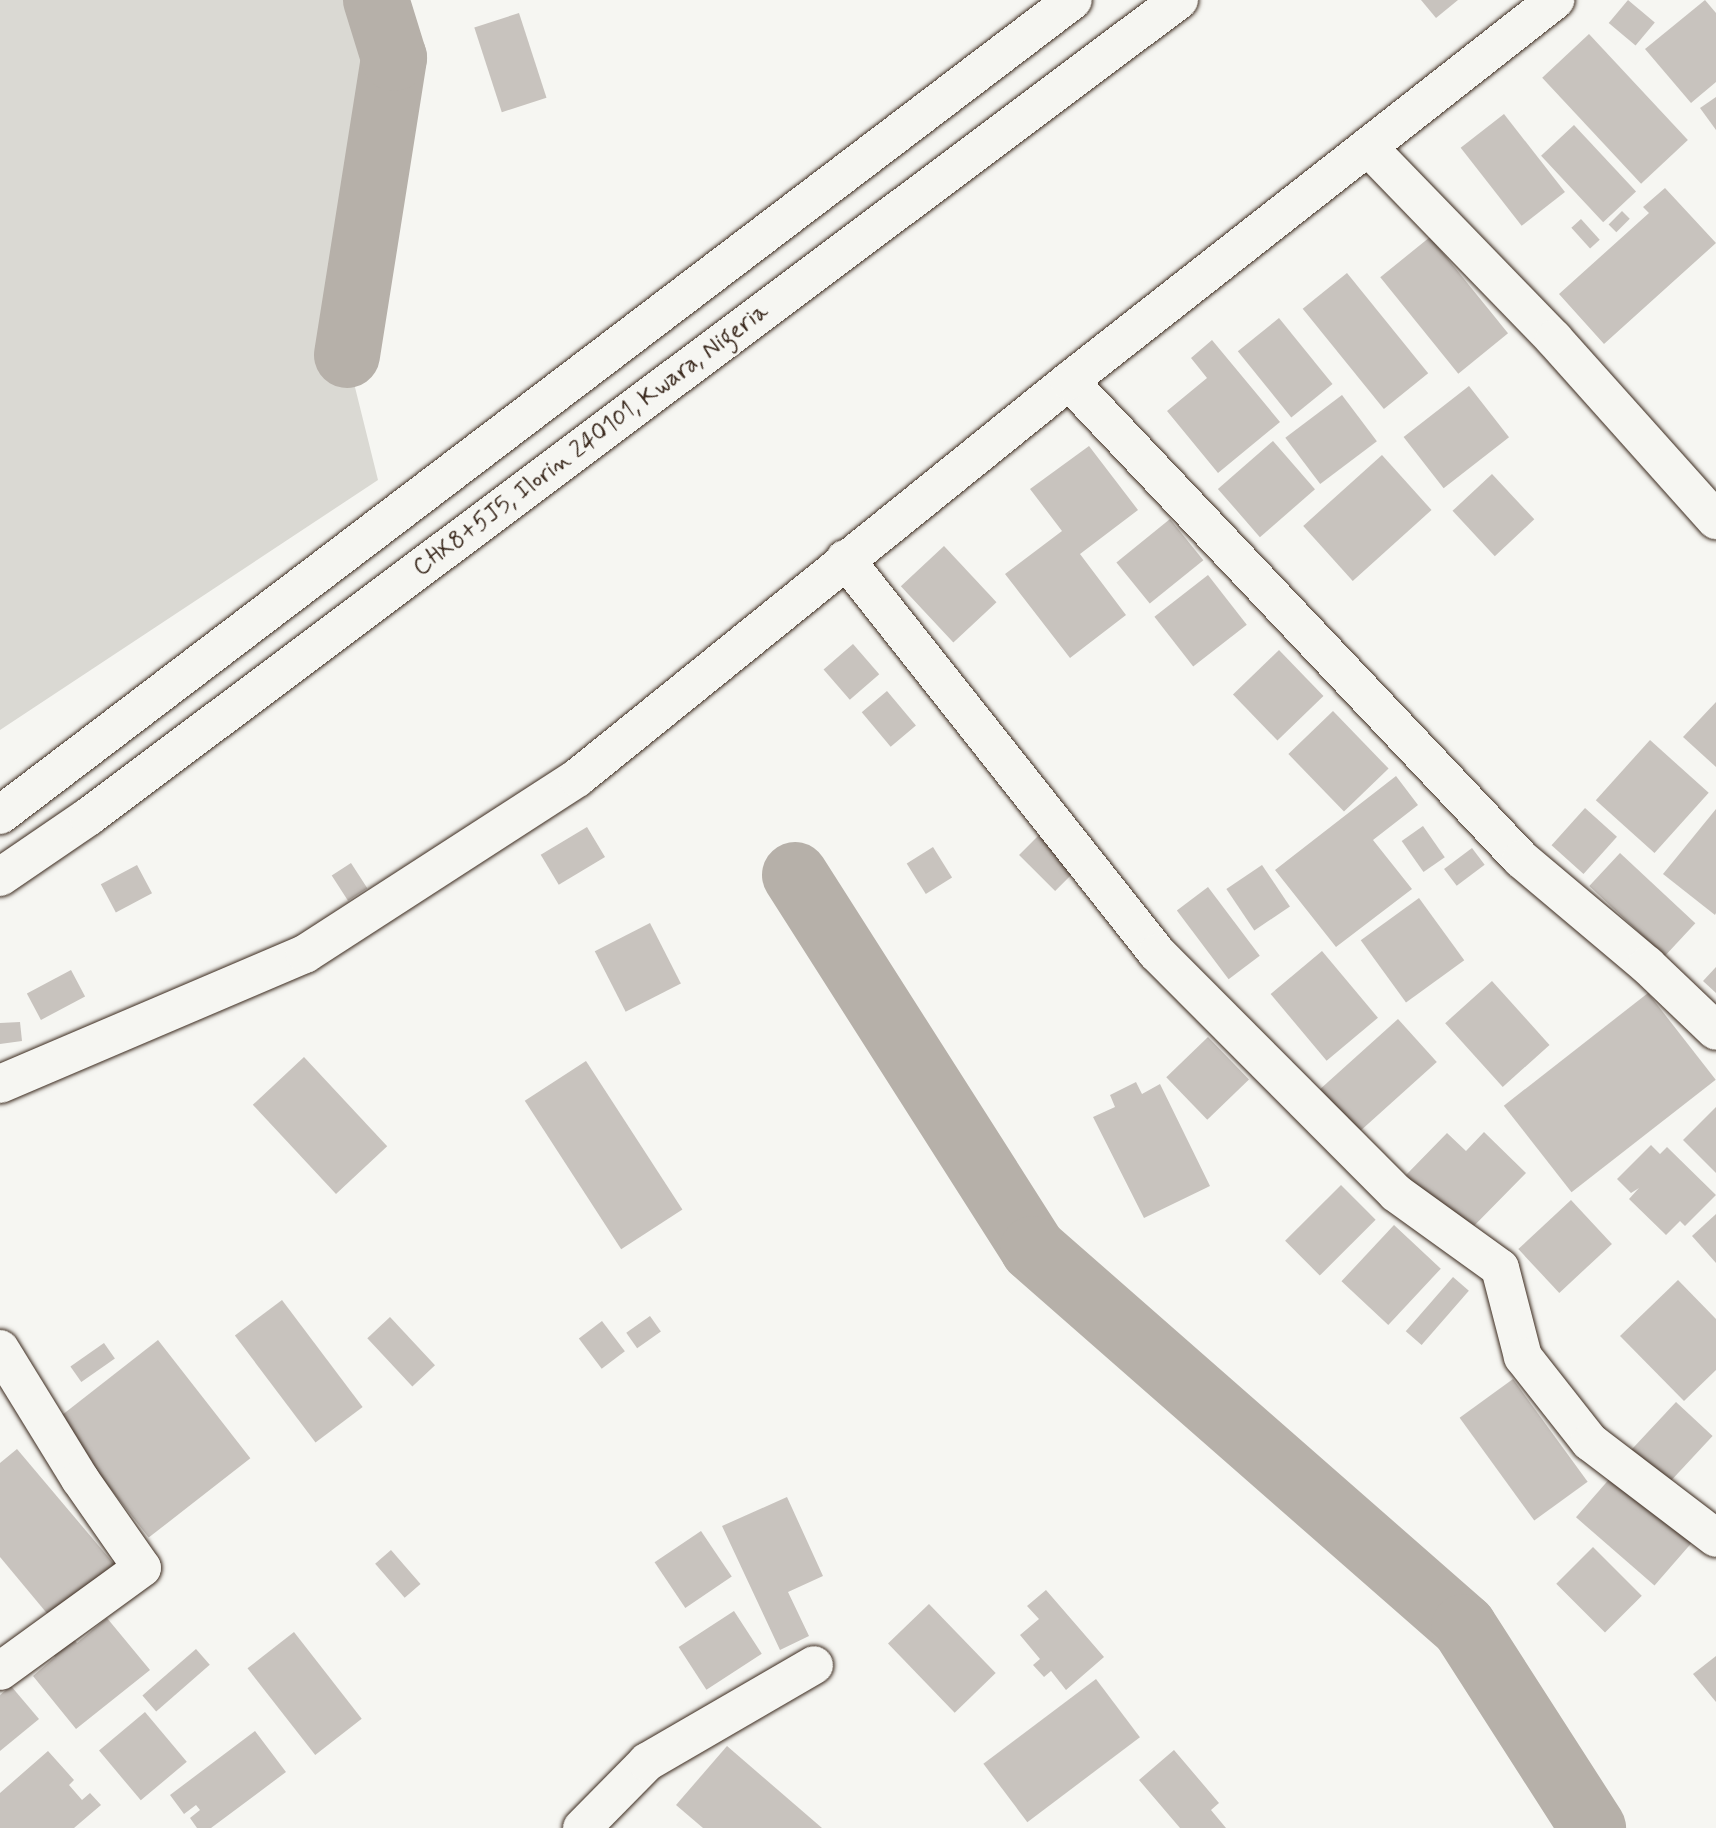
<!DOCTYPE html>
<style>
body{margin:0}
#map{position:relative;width:1716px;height:1828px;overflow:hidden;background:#f6f6f2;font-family:Mynerve,sans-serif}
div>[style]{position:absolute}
.green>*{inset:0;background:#dad9d3}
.river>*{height:66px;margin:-33px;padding:0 33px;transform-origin:33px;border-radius:33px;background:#b6b0a9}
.building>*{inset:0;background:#c8c3be;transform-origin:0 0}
.roads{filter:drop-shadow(0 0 2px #3b2a1e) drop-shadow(0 0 2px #3b2a1e)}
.minor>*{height:38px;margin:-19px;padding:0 19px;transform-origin:19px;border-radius:19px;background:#f6f6f2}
.major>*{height:38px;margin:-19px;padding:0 19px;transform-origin:19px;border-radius:19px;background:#f6f6f2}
span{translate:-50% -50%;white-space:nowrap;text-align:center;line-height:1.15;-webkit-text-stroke:5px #f6f6f2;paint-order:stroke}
.street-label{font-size:24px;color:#3b2a1e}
</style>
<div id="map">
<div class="green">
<i style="clip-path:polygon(0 0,374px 0,347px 355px,378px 480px,0 730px)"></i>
</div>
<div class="river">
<i style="left:347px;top:355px;width:301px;rotate:-81deg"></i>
<i style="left:394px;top:58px;width:61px;rotate:-107.2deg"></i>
<i style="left:795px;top:875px;width:443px;rotate:57.5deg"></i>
<i style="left:1033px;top:1249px;width:573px;rotate:41.25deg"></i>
<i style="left:1464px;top:1627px;width:239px;rotate:57.3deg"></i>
</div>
<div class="building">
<i style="clip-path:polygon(1421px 0,1458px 0,1436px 18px)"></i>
<i style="left:1628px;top:0;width:35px;height:30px;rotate:40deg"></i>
<i style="clip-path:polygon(1705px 0,1716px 13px,1716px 82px,1691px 103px,1645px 49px)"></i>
<i style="left:519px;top:13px;width:89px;height:47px;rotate:72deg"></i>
<i style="left:1589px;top:34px;width:145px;height:64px;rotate:47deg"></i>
<i style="clip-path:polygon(1716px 97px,1716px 130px,1700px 108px)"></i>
<i style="left:1504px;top:114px;width:99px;height:55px;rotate:52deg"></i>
<i style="left:1574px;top:125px;width:91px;height:45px;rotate:47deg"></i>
<i style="clip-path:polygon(1665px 188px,1716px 243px,1604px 344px,1559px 294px,1649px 213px,1643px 207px)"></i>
<i style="left:1622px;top:211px;width:11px;height:19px;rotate:45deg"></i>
<i style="left:1581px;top:219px;width:28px;height:13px;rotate:48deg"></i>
<i style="left:1430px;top:237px;width:124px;height:64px;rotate:51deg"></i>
<i style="left:1347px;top:273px;width:129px;height:57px;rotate:51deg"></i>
<i style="left:1279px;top:318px;width:85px;height:53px;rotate:51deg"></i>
<i style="clip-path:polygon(1212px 340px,1280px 422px,1218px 473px,1167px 411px,1207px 378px,1191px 358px)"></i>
<i style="left:1469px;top:386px;width:65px;height:83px;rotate:52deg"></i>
<i style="left:1342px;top:395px;width:58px;height:71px;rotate:53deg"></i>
<i style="left:1273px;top:441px;width:64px;height:73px;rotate:49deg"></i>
<i style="clip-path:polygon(1089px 446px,1138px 510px,1080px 554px,1126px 615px,1070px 658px,1005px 574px,1062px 531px,1030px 489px)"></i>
<i style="left:1382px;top:455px;width:74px;height:106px;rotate:48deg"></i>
<i style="left:1492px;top:474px;width:62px;height:54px;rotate:47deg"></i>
<i style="left:1170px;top:519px;width:53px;height:69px;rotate:51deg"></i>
<i style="left:944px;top:546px;width:77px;height:59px;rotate:47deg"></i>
<i style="left:1208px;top:575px;width:63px;height:68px;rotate:52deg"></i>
<i style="left:853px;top:644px;width:40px;height:39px;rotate:49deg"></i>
<i style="left:1279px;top:650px;width:64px;height:64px;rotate:46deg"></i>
<i style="left:887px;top:691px;width:45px;height:33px;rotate:50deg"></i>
<i style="clip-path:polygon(1716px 702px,1716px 767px,1683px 737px)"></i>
<i style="left:1333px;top:711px;width:80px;height:62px;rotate:46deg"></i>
<i style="left:1650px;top:740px;width:79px;height:81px;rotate:42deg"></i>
<i style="clip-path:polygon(1396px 776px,1418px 805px,1373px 840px,1412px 889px,1336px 947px,1275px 870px)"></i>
<i style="left:1585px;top:808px;width:43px;height:50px;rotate:42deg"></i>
<i style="clip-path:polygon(1716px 809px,1716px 913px,1715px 915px,1663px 874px)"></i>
<i style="left:1423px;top:826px;width:38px;height:26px;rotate:55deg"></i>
<i style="left:587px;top:827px;width:35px;height:54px;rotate:59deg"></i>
<i style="left:1041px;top:833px;width:51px;height:31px;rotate:45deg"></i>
<i style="left:933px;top:847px;width:36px;height:31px;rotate:58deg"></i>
<i style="left:1472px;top:848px;width:21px;height:35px;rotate:53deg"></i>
<i style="left:1620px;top:853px;width:103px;height:45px;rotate:43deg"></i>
<i style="left:351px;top:863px;width:30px;height:23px;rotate:57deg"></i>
<i style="left:137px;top:865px;width:32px;height:41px;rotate:62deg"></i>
<i style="left:1262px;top:865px;width:50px;height:43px;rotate:56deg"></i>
<i style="left:1208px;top:887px;width:86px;height:39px;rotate:53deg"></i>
<i style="left:1419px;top:898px;width:77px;height:72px;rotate:54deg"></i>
<i style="left:650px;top:923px;width:68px;height:62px;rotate:63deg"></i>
<i style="left:1322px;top:951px;width:87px;height:67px;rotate:50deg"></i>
<i style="clip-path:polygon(1716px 967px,1716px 993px,1703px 981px)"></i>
<i style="left:71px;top:970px;width:30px;height:50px;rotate:62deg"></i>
<i style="left:1492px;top:981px;width:86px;height:63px;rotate:48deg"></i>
<i style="left:1648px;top:993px;width:110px;height:183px;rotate:52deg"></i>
<i style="left:1398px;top:1019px;width:58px;height:105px;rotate:48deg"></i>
<i style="clip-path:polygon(20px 1022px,22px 1041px,0 1044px,0 1023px)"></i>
<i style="left:1208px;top:1037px;width:59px;height:58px;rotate:46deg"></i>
<i style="left:304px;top:1057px;width:122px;height:70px;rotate:47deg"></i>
<i style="left:586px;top:1061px;width:177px;height:73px;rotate:57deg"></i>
<i style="clip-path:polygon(1136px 1082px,1142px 1094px,1160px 1084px,1210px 1186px,1144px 1218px,1093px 1117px,1115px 1107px,1110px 1095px)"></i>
<i style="clip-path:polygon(1716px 1107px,1716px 1173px,1683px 1140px)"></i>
<i style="clip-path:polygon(1484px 1132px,1526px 1173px,1466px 1234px,1406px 1175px,1447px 1133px,1466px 1151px)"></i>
<i style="clip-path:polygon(1651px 1145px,1660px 1154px,1667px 1147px,1716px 1195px,1685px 1226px,1680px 1221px,1666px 1235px,1629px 1199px,1639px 1188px,1631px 1193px,1617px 1179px)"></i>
<i style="left:1341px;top:1185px;width:49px;height:79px;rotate:45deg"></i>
<i style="left:1571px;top:1200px;width:60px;height:72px;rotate:47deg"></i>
<i style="clip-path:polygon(1716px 1214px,1716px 1263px,1692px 1236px)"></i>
<i style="left:1394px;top:1225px;width:64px;height:77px;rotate:43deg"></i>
<i style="left:1453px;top:1277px;width:21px;height:72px;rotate:41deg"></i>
<i style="clip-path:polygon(1678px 1280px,1716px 1319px,1716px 1370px,1684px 1401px,1620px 1336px)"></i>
<i style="left:282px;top:1300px;width:134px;height:59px;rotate:53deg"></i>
<i style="left:650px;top:1316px;width:19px;height:29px;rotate:55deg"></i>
<i style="left:390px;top:1317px;width:66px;height:31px;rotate:47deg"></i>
<i style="left:602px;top:1321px;width:38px;height:29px;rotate:53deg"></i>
<i style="left:158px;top:1340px;width:150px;height:129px;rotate:52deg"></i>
<i style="left:104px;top:1343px;width:19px;height:41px;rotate:55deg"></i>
<i style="left:1513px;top:1379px;width:127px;height:66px;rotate:54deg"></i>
<i style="left:1676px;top:1402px;width:50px;height:74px;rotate:43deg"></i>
<i style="clip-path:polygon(17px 1449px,114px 1564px,50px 1617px,0 1557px,0 1463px)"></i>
<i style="left:1618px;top:1469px;width:104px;height:64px;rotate:41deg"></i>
<i style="clip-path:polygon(787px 1497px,823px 1576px,788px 1592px,809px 1636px,780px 1650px,722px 1526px)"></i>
<i style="left:701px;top:1531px;width:55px;height:56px;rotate:56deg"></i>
<i style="left:1593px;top:1547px;width:69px;height:52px;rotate:45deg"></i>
<i style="left:391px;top:1550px;width:45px;height:21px;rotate:49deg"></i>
<i style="clip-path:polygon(1046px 1590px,1104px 1657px,1066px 1690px,1051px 1671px,1044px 1677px,1033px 1665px,1040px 1659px,1020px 1635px,1039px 1619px,1027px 1606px)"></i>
<i style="left:929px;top:1604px;width:96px;height:57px;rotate:46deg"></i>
<i style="left:734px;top:1611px;width:51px;height:66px;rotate:57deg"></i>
<i style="clip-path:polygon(107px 1618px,150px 1670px,76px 1729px,33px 1676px,55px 1657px,49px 1650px,69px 1634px,77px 1643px)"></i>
<i style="left:294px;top:1632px;width:110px;height:59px;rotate:52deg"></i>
<i style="left:196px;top:1649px;width:21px;height:71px;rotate:49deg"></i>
<i style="clip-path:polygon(1716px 1656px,1716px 1702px,1693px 1674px)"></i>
<i style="left:1096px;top:1679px;width:73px;height:141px;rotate:53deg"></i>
<i style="clip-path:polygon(11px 1686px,39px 1719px,0 1751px,0 1695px)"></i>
<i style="left:145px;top:1712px;width:65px;height:60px;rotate:50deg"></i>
<i style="clip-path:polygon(255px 1731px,286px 1772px,211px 1828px,197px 1828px,190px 1818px,200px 1810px,196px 1805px,184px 1814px,170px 1795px)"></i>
<i style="clip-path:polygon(727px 1746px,822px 1828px,703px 1828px,676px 1805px)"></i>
<i style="clip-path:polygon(1174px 1750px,1219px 1803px,1211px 1810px,1226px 1828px,1180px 1828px,1139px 1780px)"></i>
<i style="clip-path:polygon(48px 1751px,74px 1780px,69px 1785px,82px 1800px,90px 1793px,101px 1805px,74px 1828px,0 1828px,0 1793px)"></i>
</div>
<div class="roads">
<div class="minor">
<i style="left:1368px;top:147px;width:267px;rotate:45.9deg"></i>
<i style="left:1554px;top:339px;width:243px;rotate:48.2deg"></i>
<i style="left:1069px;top:381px;width:658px;rotate:46.6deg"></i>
<i style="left:1521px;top:859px;width:165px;rotate:40.1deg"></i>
<i style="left:1647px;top:965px;width:95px;rotate:43.7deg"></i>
<i style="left:845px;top:559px;width:503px;rotate:51.63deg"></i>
<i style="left:1157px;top:953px;width:339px;rotate:45.1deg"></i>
<i style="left:1396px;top:1193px;width:128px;rotate:35.8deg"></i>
<i style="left:1500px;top:1268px;width:92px;rotate:75.5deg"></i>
<i style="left:1523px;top:1357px;width:108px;rotate:51.8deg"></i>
<i style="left:1590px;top:1442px;width:158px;rotate:37.3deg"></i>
<i style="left:0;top:1084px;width:332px;rotate:-23.1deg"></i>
<i style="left:305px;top:954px;width:324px;rotate:-32.9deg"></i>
<i style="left:577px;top:778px;width:632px;rotate:-38.9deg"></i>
<i style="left:1069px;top:381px;width:618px;rotate:-38.09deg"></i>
<i style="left:0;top:1349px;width:153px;rotate:58.4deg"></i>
<i style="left:80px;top:1479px;width:108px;rotate:55.1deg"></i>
<i style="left:142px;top:1568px;width:175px;rotate:144deg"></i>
<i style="left:582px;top:1828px;width:93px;rotate:-45.4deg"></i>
<i style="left:647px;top:1762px;width:193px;rotate:-30.1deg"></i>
</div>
<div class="major">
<i style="left:0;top:815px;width:1347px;rotate:-37.22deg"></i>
<i style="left:0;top:877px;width:107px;rotate:-34.3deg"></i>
<i style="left:88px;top:817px;width:1363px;rotate:-36.83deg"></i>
</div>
</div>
<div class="street-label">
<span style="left:591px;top:440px;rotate:-37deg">CHX8+5J5, Ilorin 240101, Kwara, Nigeria</span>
</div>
</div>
